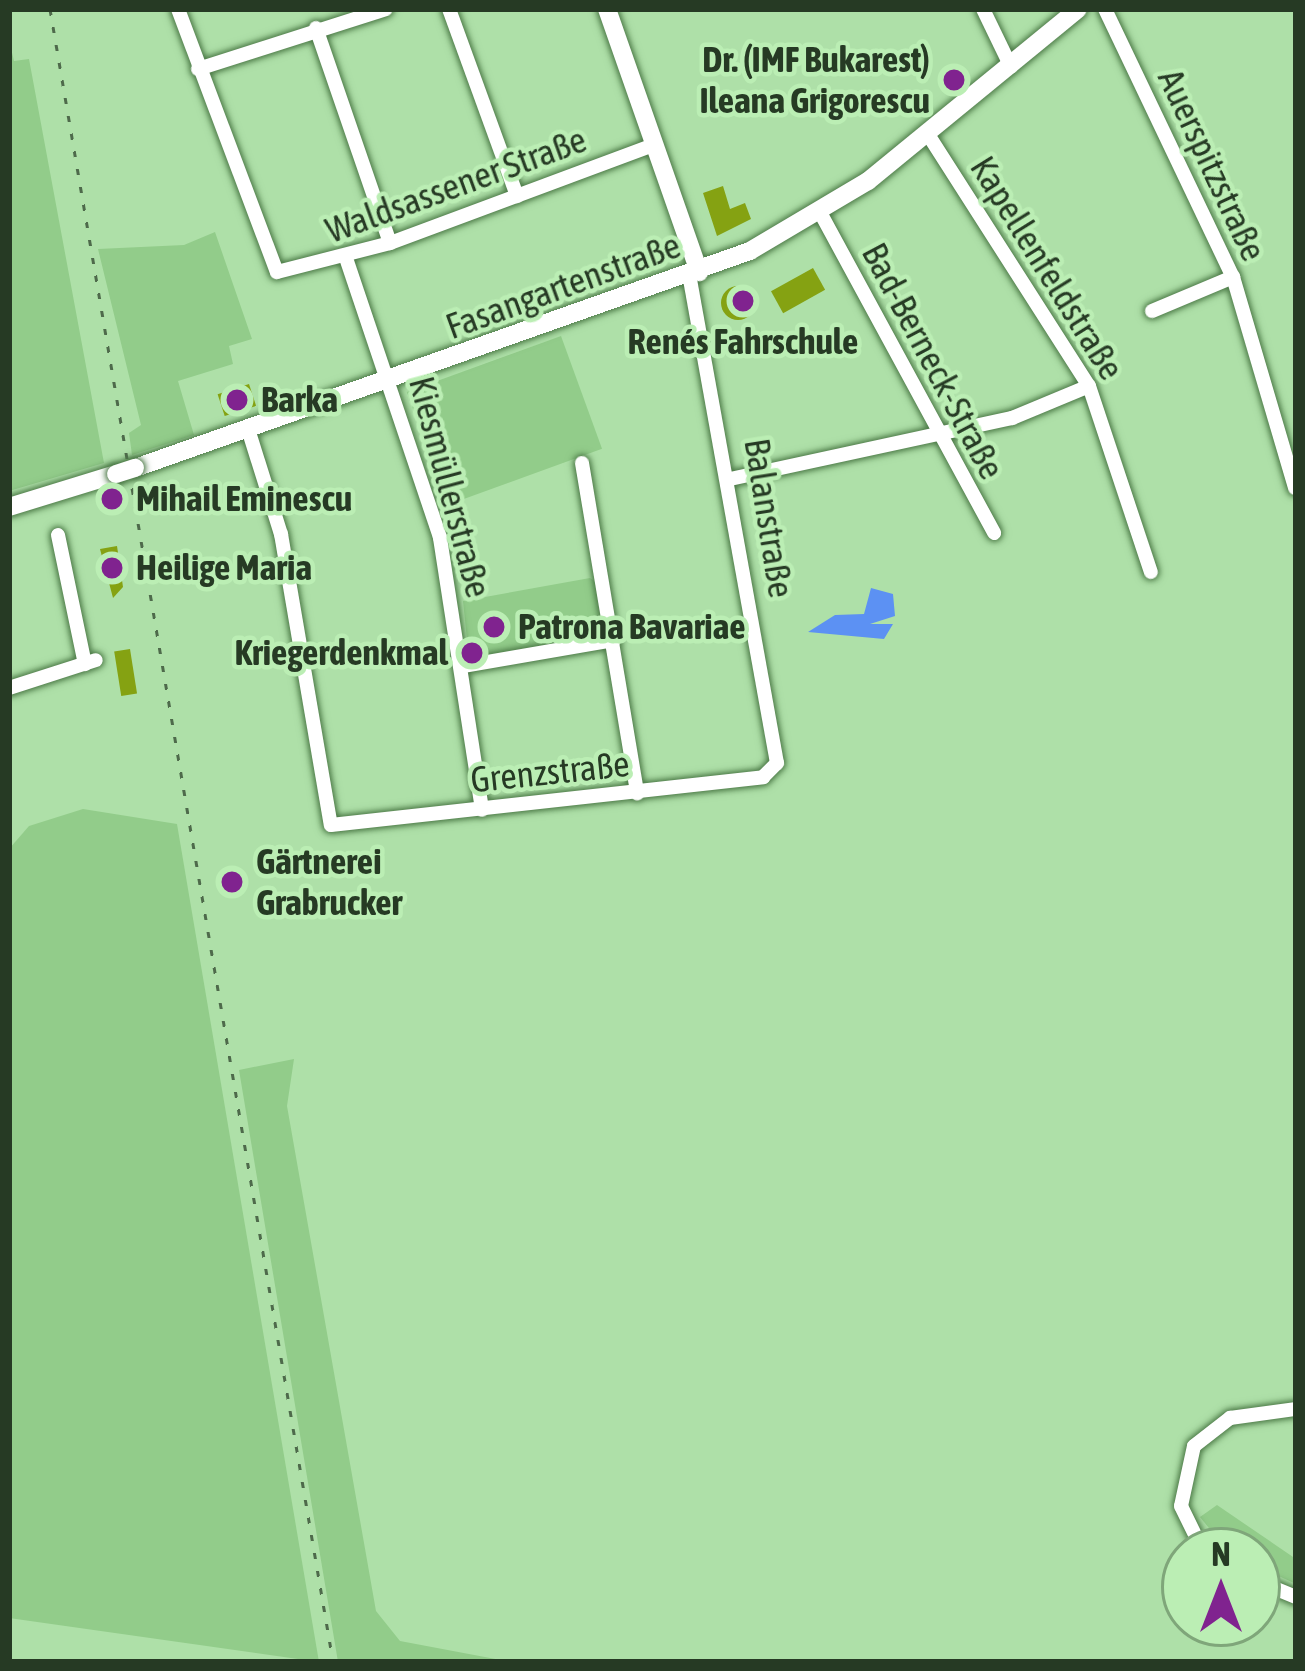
<!DOCTYPE html>
<meta charset="utf-8">
<style>
body{margin:0}
#map{position:relative;width:1305px;height:1671px;overflow:hidden;background:#aee0a8;font-family:"Asap Condensed",sans-serif}
div>[style]{position:absolute}
.green>*{inset:0;background:#92cc8a;transform-origin:0 0}
.water>*{inset:0;background:#5c91f3}
.building>*{inset:0;background:#85a212;transform-origin:0 0}
.round{border-radius:50%}
.roads{filter:drop-shadow(0 0 3px #4b7946) drop-shadow(0 0 3px #4b7946)}
.street>*{height:14px;margin:-7px;padding:0 7px;transform-origin:7px;border-radius:7px;background:#fff}
.secondary>*{height:18px;margin:-9px;padding:0 9px;transform-origin:9px;border-radius:9px;background:#fff}
.rail>*{height:3px;margin-top:-1.5px;transform-origin:0;background:repeating-linear-gradient(90deg,#4e6a4b 0 6px,transparent 0 18px)}
.bridges{filter:drop-shadow(0 0 3px #4b7946) drop-shadow(0 0 3px #4b7946)}
.secondary-bridge>*{height:18px;margin:-9px;padding:0 9px;transform-origin:9px;border-radius:9px;background:#fff}
.dots>*{width:33px;height:33px;translate:-50% -50%;box-sizing:border-box;border:6px solid #bbeeb4;border-radius:50%}
span{translate:-50% -50%;white-space:nowrap;text-align:center;line-height:1.15;-webkit-text-stroke:9px #bbeeb4;paint-order:stroke}
.poi-label{font-size:36px;color:#263a24;font-weight:700}
.right{translate:-100% -50%;text-align:right}
.left{translate:0 -50%;text-align:left}
.street-label{font-size:36px;color:#263a24}
.frame{position:absolute;inset:0;border:12px solid #263a24;pointer-events:none}
.north{position:absolute;left:1161px;top:1527px;width:120px;height:120px;box-sizing:border-box;background:#bbeeb4;border:3px solid #7fa67a;border-radius:50%;rotate:0deg;font-size:33px;font-weight:700;line-height:48px;text-align:center;color:#263a24}
.north::after{content:'';display:block;margin:auto;width:42px;height:54px;background:#80238f;clip-path:polygon(50% 0,100% 100%,50% 72%,0 100%)}
</style>
<div id="map">
<div class="green">
<i style="clip-path:polygon(9px 40px,14px 61px,29px 59px,104px 463px,9px 491px)"></i>
<i style="clip-path:polygon(215px 232px,252px 339px,229px 346px,233px 364px,178px 381px,194px 435px,132px 455px,129px 433px,141px 425px,98px 249px,184px 245px)"></i>
<i style="left:561px;top:336px;width:120px;height:164px;rotate:70deg"></i>
<i style="clip-path:polygon(590px 578px,601px 585px,605px 638px,469px 659px,463px 601px)"></i>
<i style="clip-path:polygon(83px 809px,177px 824px,319px 1662px,9px 1618px,9px 849px,29px 826px)"></i>
<i style="clip-path:polygon(294px 1059px,287px 1106px,376px 1611px,400px 1641px,512px 1662px,338px 1662px,239px 1070px)"></i>
<i style="clip-path:polygon(1217px 1505px,1296px 1559px,1296px 1584px,1257px 1566px,1257px 1551px,1226px 1549px,1200px 1517px)"></i>
</div>
<div class="water">
<i style="clip-path:polygon(871px 588px,893px 594px,895px 616px,870px 624px,893px 624px,884px 639px,808px 632px,835px 615px,864px 614px)"></i>
</div>
<div class="building">
<i style="clip-path:polygon(723px 186px,730px 209px,745px 203px,751px 219px,717px 236px,703px 193px)"></i>
<i style="left:813px;top:268px;width:25px;height:48px;rotate:61deg"></i>
<i class="round" style="left:721px;top:286px;width:34px;height:34px"></i>
<i style="left:249px;top:384px;width:23px;height:33px;rotate:72deg"></i>
<i style="clip-path:polygon(117px 546px,123px 587px,113px 598px,100px 549px)"></i>
<i style="left:130px;top:649px;width:45px;height:16px;rotate:81deg"></i>
</div>
<div class="roads">
<div class="street">
<i style="left:178px;top:9px;width:281px;rotate:69.4deg"></i>
<i style="left:277px;top:272px;width:117px;rotate:-14.4deg"></i>
<i style="left:390px;top:243px;width:282px;rotate:-20.4deg"></i>
<i style="left:449px;top:9px;width:199px;rotate:70deg"></i>
<i style="left:983px;top:9px;width:64px;rotate:64.2deg"></i>
<i style="left:1105px;top:9px;width:297px;rotate:64.5deg"></i>
<i style="left:1233px;top:277px;width:220px;rotate:73.6deg"></i>
<i style="left:316px;top:28px;width:227px;rotate:71deg"></i>
<i style="left:198px;top:69px;width:197px;rotate:-17.7deg"></i>
<i style="left:929px;top:136px;width:297px;rotate:57.4deg"></i>
<i style="left:1089px;top:386px;width:196px;rotate:71.6deg"></i>
<i style="left:821px;top:214px;width:363px;rotate:61.5deg"></i>
<i style="left:346px;top:258px;width:295px;rotate:71.4deg"></i>
<i style="left:440px;top:538px;width:275px;rotate:81.2deg"></i>
<i style="left:1152px;top:311px;width:88px;rotate:-22.8deg"></i>
<i style="left:249px;top:432px;width:107px;rotate:72.6deg"></i>
<i style="left:281px;top:534px;width:295px;rotate:80.3deg"></i>
<i style="left:331px;top:825px;width:435px;rotate:-6.3deg"></i>
<i style="left:763px;top:777px;width:20px;rotate:-45deg"></i>
<i style="left:777px;top:763px;width:496px;rotate:-100.2deg"></i>
<i style="left:582px;top:463px;width:335px;rotate:80.5deg"></i>
<i style="left:730px;top:479px;width:289px;rotate:-12.2deg"></i>
<i style="left:1012px;top:418px;width:83px;rotate:-22.6deg"></i>
<i style="left:58px;top:535px;width:132px;rotate:78.2deg"></i>
<i style="left:464px;top:666px;width:152px;rotate:-9.8deg"></i>
<i style="left:9px;top:688px;width:91px;rotate:-17.8deg"></i>
<i style="left:1203px;top:1551px;width:50px;rotate:-116.1deg"></i>
<i style="left:1181px;top:1506px;width:61px;rotate:-77.8deg"></i>
<i style="left:1194px;top:1446px;width:46px;rotate:-37.9deg"></i>
<i style="left:1230px;top:1418px;width:67px;rotate:-7.8deg"></i>
<i style="left:1257px;top:1581px;width:42px;rotate:22.3deg"></i>
</div>
<div class="secondary">
<i style="left:607px;top:9px;width:279px;rotate:70.7deg"></i>
<i style="left:135px;top:468px;width:652px;rotate:-19.44deg"></i>
<i style="left:750px;top:251px;width:137px;rotate:-30.7deg"></i>
<i style="left:868px;top:181px;width:271px;rotate:-39.3deg"></i>
<i style="left:9px;top:507px;width:112px;rotate:-17.1deg"></i>
</div>
</div>
<div class="rail">
<i style="left:50px;top:9px;width:1677px;rotate:80.28deg"></i>
</div>
<div class="bridges">
<div class="secondary-bridge">
<i style="left:116px;top:474px;width:20px;rotate:-18deg"></i>
</div>
</div>
<div class="dots">
<i style="left:954px;top:80px;background:#80238f"></i>
<i style="left:743px;top:301px;background:#80238f"></i>
<i style="left:237px;top:400px;background:#80238f"></i>
<i style="left:112px;top:499px;background:#80238f"></i>
<i style="left:112px;top:568px;background:#80238f"></i>
<i style="left:494px;top:627px;background:#80238f"></i>
<i style="left:472px;top:653px;background:#80238f"></i>
<i style="left:232px;top:882px;background:#80238f"></i>
</div>
<div class="poi-label">
<span class="right" style="left:930px;top:80px">Dr. (IMF Bukarest)<br>Ileana Grigorescu</span>
<span style="left:743px;top:342px">Renés Fahrschule</span>
<span class="left" style="left:261px;top:400px">Barka</span>
<span class="left" style="left:136px;top:499px">Mihail Eminescu</span>
<span class="left" style="left:136px;top:568px">Heilige Maria</span>
<span class="left" style="left:518px;top:627px">Patrona Bavariae</span>
<span class="right" style="left:448px;top:653px">Kriegerdenkmal</span>
<span class="left" style="left:256px;top:882px">Gärtnerei<br>Grabrucker</span>
</div>
<div class="street-label">
<span style="left:1212px;top:165px;rotate:65deg">Auerspitzstraße</span>
<span style="left:456px;top:185px;rotate:-20deg">Waldsassener Straße</span>
<span style="left:1047px;top:268px;rotate:58deg">Kapellenfeldstraße</span>
<span style="left:563px;top:286px;rotate:-20deg">Fasangartenstraße</span>
<span style="left:933px;top:361px;rotate:62deg">Bad-Berneck-Straße</span>
<span style="left:450px;top:487px;rotate:75deg">Kiesmüllerstraße</span>
<span style="left:769px;top:518px;rotate:81deg">Balanstraße</span>
<span style="left:550px;top:772px;rotate:-6deg">Grenzstraße</span>
</div>
<div class="frame"></div>
<div class="north">N</div>
</div>
